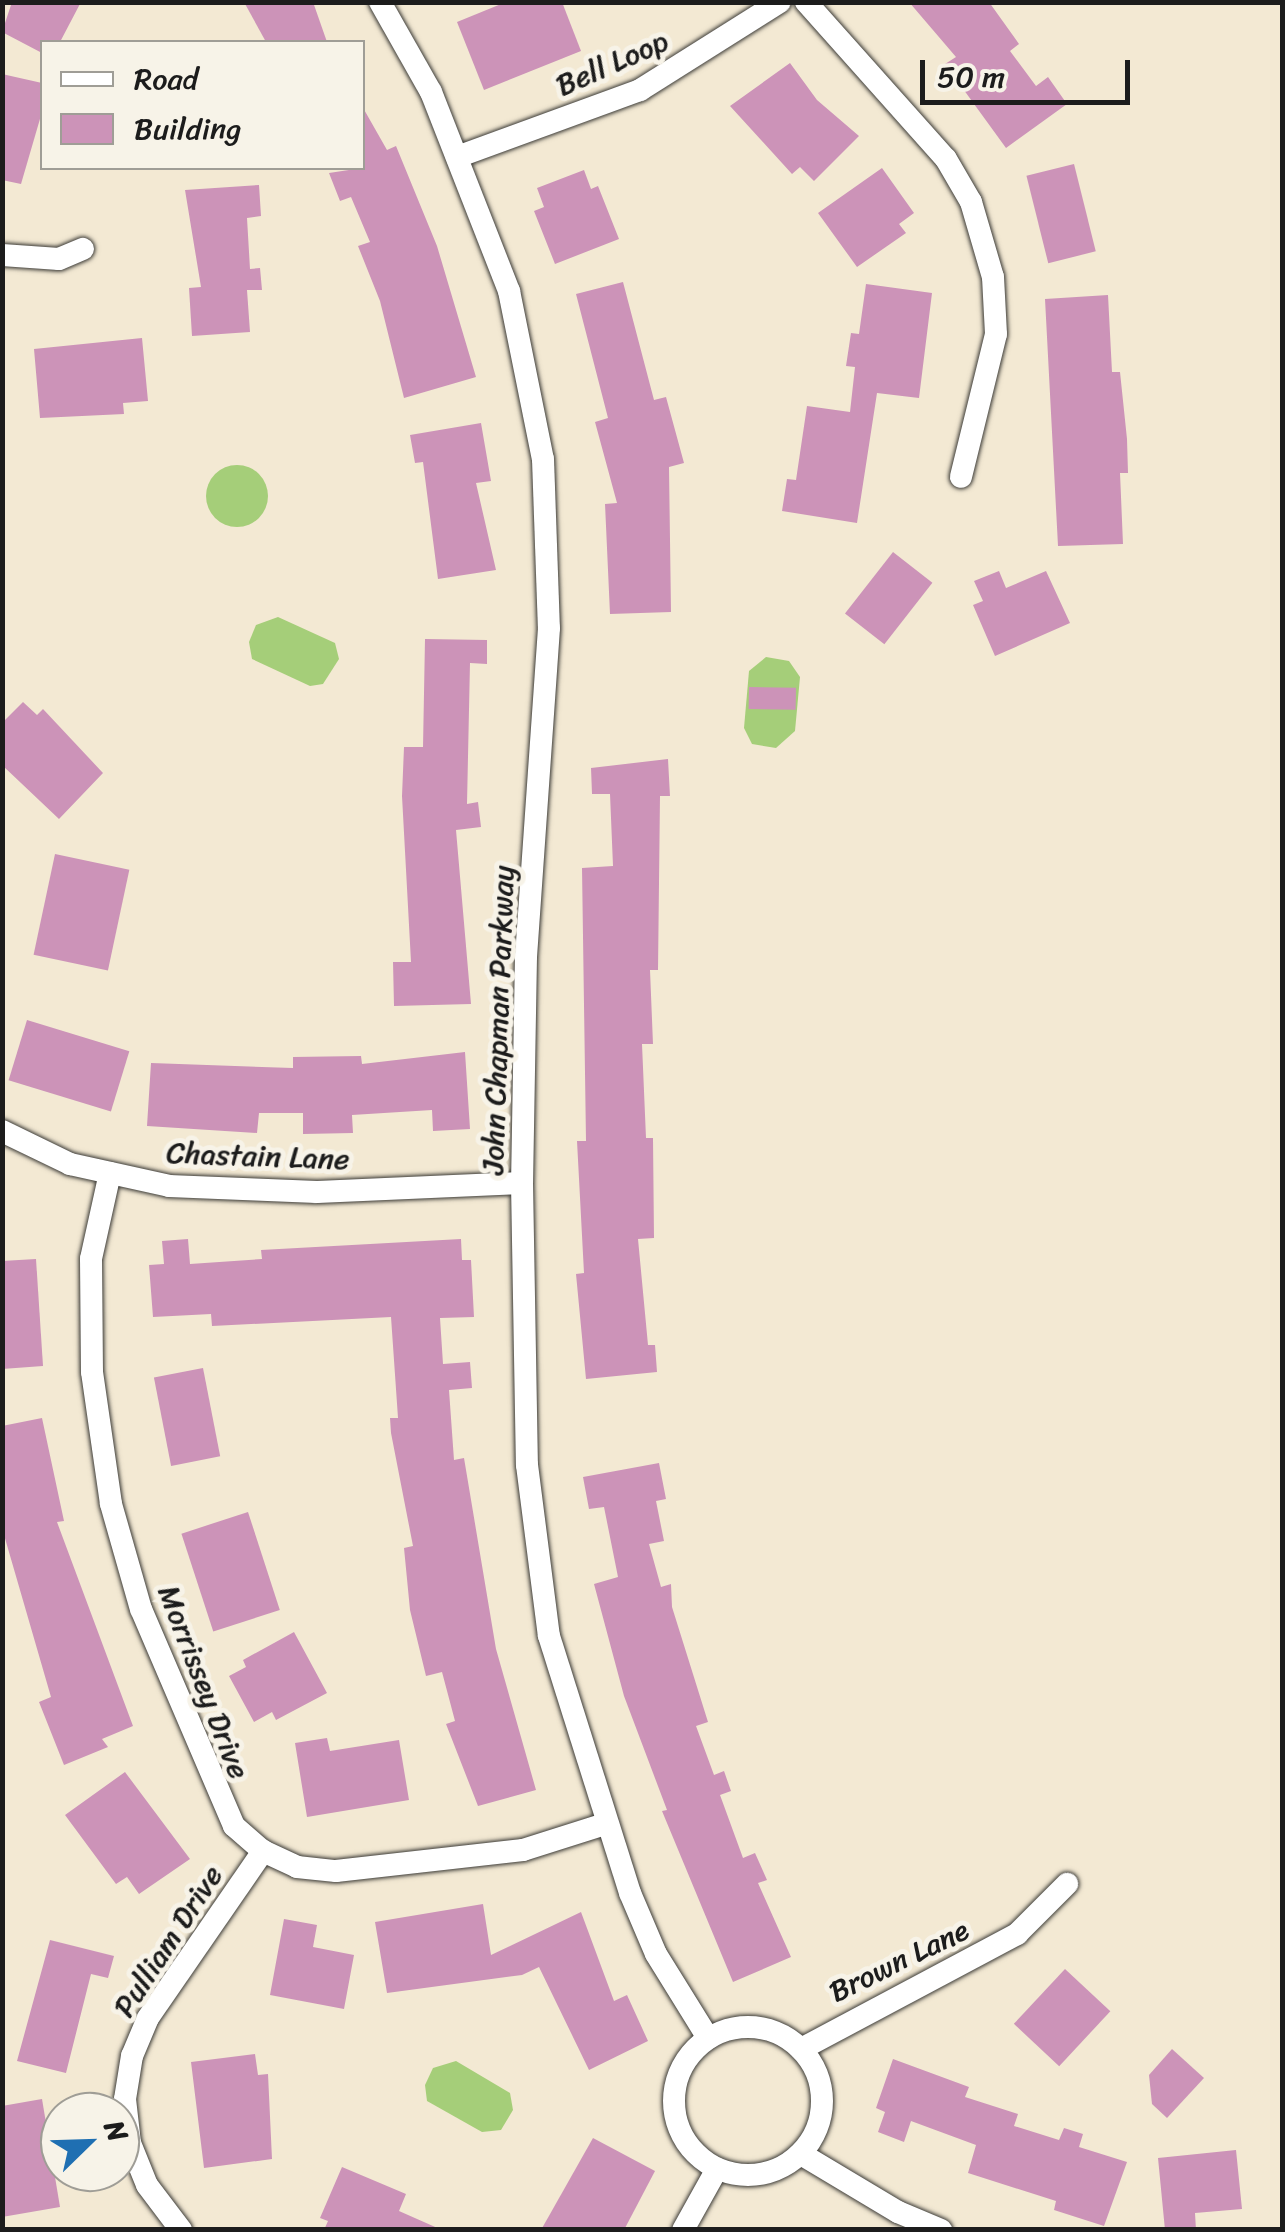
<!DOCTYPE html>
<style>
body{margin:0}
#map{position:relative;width:1285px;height:2232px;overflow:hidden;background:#f3e9d3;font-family:Sriracha,sans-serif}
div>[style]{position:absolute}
.green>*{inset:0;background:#a5ce79}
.round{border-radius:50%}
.building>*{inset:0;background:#cc93b8;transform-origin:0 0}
.roads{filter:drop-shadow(0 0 2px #3c3b37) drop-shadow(0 0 2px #3c3b37)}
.street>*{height:22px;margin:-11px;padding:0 11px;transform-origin:11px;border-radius:11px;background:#fff}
.street>.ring{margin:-11px;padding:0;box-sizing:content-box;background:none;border:22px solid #fff;border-radius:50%}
span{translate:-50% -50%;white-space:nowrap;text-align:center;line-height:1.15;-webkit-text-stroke:10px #f7f3e8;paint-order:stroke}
.street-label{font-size:30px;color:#1c1c1c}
.frame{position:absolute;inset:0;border:5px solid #1c1c1c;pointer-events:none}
.legend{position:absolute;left:40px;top:40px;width:325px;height:130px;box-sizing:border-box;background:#f7f3e8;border:2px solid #9f9d96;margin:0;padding:12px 18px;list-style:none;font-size:30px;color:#1c1c1c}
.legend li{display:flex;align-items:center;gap:20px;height:50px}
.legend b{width:50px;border:2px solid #9f9d96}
.north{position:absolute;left:40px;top:2092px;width:100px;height:100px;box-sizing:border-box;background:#f7f3e8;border:2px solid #9f9d96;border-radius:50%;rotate:67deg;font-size:28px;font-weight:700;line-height:40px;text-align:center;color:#1c1c1c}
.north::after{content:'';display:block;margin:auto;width:35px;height:45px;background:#1f6fb2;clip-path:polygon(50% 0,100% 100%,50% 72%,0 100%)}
.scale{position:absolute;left:920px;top:60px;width:210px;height:45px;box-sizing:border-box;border:5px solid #1c1c1c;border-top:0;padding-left:12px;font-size:30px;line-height:35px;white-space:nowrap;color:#1c1c1c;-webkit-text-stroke:8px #f7f3e8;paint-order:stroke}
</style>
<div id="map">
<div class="green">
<i class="round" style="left:206px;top:465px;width:62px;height:62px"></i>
<i style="clip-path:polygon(278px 617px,335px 643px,339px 659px,323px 684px,310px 686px,252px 659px,249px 642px,256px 625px)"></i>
<i style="clip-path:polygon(766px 657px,789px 661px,800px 677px,795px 731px,776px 748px,752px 744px,744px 728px,749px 671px)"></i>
<i style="clip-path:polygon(456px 2061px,510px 2093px,513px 2110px,501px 2130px,482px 2132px,427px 2101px,425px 2085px,433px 2068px)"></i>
</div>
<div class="building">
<i style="clip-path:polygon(12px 2px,81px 2px,60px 42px,42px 42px,42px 53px,2px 32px)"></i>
<i style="clip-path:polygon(244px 2px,313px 2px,327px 42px,266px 42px)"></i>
<i style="clip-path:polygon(506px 2px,562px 2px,581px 51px,484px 90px,457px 22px)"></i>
<i style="clip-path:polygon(909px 2px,989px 2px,1019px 44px,1010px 51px,1036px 86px,1048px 77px,1067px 104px,1006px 148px,945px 64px,956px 57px)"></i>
<i style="clip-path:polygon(790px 63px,817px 100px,859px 136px,814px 181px,800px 167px,792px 174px,730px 106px)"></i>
<i style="clip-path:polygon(2px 74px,42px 83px,42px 112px,21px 184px,2px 180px)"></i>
<i style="clip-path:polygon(362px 106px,387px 150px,396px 146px,437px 246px,476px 377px,404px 398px,380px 301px,358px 246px,370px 242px,351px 197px,340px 201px,329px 173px,362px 168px)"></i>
<i style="left:1074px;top:164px;width:90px;height:49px;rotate:76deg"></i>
<i style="clip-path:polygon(882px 168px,914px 213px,899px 224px,906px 233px,857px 267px,818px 213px)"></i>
<i style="clip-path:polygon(584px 170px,591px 189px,598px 186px,619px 239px,555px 264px,534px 211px,544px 207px,537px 188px)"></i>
<i style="clip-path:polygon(259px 185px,261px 216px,247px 218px,250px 269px,260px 268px,262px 290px,247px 290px,250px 332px,192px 336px,189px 288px,201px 287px,185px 190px)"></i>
<i style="clip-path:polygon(623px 282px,654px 400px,666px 397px,684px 463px,669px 467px,671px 612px,610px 614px,605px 504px,617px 503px,595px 422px,608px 418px,576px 294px)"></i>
<i style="clip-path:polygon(866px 284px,932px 293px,919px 398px,877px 393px,857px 523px,782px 511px,787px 479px,796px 480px,807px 406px,850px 412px,855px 367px,846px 366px,851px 333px,859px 334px)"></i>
<i style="clip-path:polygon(1108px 295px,1112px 372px,1120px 372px,1127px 439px,1128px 473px,1120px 473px,1123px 544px,1058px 546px,1045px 299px)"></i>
<i style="clip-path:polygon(142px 338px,148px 401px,123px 403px,124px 414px,40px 418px,34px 349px)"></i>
<i style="clip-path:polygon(481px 423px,491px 481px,476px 483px,496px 570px,438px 579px,423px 462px,415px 463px,410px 435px)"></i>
<i style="left:893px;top:552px;width:50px;height:78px;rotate:38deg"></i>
<i style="clip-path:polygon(999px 571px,1006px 588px,1046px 571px,1070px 623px,995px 656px,973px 605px,983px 601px,974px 581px)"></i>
<i style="clip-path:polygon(425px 639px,487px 640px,487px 664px,470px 663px,467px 804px,478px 802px,481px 827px,456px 830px,471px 1004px,394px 1006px,393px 962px,411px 962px,402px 796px,404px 747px,423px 747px)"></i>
<i style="left:749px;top:687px;width:47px;height:22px;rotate:1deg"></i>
<i style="clip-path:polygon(23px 702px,37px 715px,43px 709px,103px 773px,59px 819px,2px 765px,2px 723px)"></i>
<i style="clip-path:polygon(668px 759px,670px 796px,660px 796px,658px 970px,650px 970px,653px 1044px,642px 1044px,646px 1138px,653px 1138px,654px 1238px,638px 1239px,648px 1345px,655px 1345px,657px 1372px,586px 1379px,576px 1274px,584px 1273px,577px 1141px,586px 1141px,582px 868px,613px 866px,610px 794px,592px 794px,591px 768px)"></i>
<i style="left:55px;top:854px;width:76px;height:103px;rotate:12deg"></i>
<i style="left:27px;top:1020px;width:107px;height:63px;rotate:17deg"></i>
<i style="clip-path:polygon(465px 1052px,470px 1129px,433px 1131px,432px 1110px,352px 1115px,353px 1133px,303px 1134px,303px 1113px,259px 1113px,257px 1133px,147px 1126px,151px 1063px,293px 1068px,293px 1057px,361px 1056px,362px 1064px)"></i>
<i style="clip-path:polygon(188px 1239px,190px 1264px,262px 1259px,261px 1250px,461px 1239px,462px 1260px,471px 1260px,474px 1317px,440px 1318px,443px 1364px,470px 1362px,472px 1388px,449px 1390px,454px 1460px,464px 1458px,496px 1649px,536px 1790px,478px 1806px,446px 1724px,455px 1721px,442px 1672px,426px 1676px,410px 1610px,404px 1548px,413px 1546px,391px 1433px,390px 1418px,398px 1418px,391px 1317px,212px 1326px,211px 1314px,153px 1317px,149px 1265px,164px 1264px,162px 1241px)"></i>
<i style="clip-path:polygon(36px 1259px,43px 1366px,2px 1369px,2px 1261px)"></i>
<i style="left:203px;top:1368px;width:90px;height:50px;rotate:79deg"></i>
<i style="clip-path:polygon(42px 1418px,64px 1521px,57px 1522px,133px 1726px,102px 1739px,108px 1747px,64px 1765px,39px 1702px,51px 1697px,2px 1528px,2px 1426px)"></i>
<i style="clip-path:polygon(659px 1463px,666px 1499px,656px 1501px,664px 1541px,649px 1544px,661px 1587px,671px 1584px,672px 1607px,708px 1722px,696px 1726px,714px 1775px,724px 1771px,731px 1791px,720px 1795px,743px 1858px,755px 1853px,767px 1880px,758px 1883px,791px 1957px,733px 1982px,662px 1811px,667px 1810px,624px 1696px,594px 1584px,618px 1577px,604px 1507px,589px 1509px,583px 1477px)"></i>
<i style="left:248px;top:1512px;width:103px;height:70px;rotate:72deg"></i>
<i style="clip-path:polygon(294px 1632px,327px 1693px,276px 1720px,272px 1712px,254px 1722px,229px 1676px,246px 1667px,243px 1660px)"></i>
<i style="clip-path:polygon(327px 1738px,330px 1751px,399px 1740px,409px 1800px,307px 1817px,295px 1743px)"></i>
<i style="clip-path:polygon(125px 1772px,190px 1859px,139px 1894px,127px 1877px,116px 1884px,65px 1815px)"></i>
<i style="clip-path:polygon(483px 1904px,491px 1955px,581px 1912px,614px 2001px,627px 1995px,648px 2041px,589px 2070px,539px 1967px,522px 1975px,387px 1993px,375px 1922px)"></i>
<i style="clip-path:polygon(284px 1919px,317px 1925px,313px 1947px,354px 1955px,344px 2009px,270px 1995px)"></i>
<i style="clip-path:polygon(50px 1940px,114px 1956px,108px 1978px,91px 1974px,66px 2073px,17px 2061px)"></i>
<i style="left:1065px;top:1969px;width:62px;height:75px;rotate:43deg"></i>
<i style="clip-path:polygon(1172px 2049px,1204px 2078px,1167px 2118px,1152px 2104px,1149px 2075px)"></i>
<i style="clip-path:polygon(255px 2054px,258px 2075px,268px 2074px,272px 2159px,204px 2168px,191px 2062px)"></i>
<i style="clip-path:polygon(893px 2059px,969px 2087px,965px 2097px,1018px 2114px,1014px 2126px,1059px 2140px,1064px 2128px,1083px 2134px,1079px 2147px,1127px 2162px,1104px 2226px,1054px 2210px,1056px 2201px,968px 2173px,976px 2145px,911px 2121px,904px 2142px,878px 2132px,885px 2112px,876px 2108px)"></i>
<i style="clip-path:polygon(42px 2099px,60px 2207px,2px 2217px,2px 2106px)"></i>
<i style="clip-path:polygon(593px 2138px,655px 2171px,624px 2230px,541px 2230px)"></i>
<i style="clip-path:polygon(1236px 2150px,1242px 2209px,1195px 2213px,1196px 2230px,1165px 2230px,1158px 2158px)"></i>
<i style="clip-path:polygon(342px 2167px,406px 2194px,399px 2211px,442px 2230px,324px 2230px,328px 2221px,320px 2218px)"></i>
</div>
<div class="roads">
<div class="street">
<i style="left:380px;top:2px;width:103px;rotate:60.5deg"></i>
<i style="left:431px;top:92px;width:214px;rotate:68.6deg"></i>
<i style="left:509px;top:291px;width:171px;rotate:78.6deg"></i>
<i style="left:543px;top:459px;width:169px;rotate:88deg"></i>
<i style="left:549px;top:628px;width:329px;rotate:94deg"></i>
<i style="left:526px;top:956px;width:227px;rotate:91deg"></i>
<i style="left:522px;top:1183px;width:282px;rotate:89deg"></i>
<i style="left:527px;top:1465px;width:172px;rotate:82.7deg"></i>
<i style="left:549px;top:1636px;width:269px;rotate:72.5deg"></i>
<i style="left:630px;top:1893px;width:66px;rotate:66.9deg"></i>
<i style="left:656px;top:1954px;width:99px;rotate:58.2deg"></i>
<i style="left:806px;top:2px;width:210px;rotate:48.3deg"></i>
<i style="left:946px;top:159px;width:50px;rotate:59.8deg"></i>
<i style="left:971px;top:202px;width:78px;rotate:73.7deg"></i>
<i style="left:993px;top:277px;width:57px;rotate:87deg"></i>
<i style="left:996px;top:334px;width:147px;rotate:103.8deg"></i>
<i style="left:457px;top:157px;width:195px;rotate:-20.1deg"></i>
<i style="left:640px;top:90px;width:165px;rotate:-32.2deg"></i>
<i style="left:2px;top:255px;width:57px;rotate:4deg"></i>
<i style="left:59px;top:259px;width:26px;rotate:-23deg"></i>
<i style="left:2px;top:1131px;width:76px;rotate:25.9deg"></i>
<i style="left:70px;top:1164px;width:101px;rotate:12.5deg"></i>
<i style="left:169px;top:1186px;width:148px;rotate:2.3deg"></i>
<i style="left:317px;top:1192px;width:205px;rotate:-2.5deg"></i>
<i style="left:110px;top:1173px;width:88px;rotate:102.5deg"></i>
<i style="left:91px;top:1259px;width:113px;rotate:89.5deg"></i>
<i style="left:92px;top:1372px;width:133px;rotate:81.8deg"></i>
<i style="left:111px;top:1504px;width:109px;rotate:74.1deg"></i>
<i style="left:141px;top:1609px;width:236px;rotate:66.8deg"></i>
<i style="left:234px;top:1826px;width:38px;rotate:41deg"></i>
<i style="left:263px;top:1851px;width:38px;rotate:25deg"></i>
<i style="left:297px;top:1867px;width:39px;rotate:6deg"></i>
<i style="left:336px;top:1871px;width:188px;rotate:-6.4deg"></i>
<i style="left:523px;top:1850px;width:86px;rotate:-17.6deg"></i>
<i class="ring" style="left:674px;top:2027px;width:126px;height:126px"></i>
<i style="left:801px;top:2049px;width:245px;rotate:-28deg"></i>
<i style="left:1017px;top:1934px;width:71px;rotate:-45deg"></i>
<i style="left:801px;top:2154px;width:113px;rotate:30.9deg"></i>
<i style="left:898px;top:2212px;width:47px;rotate:22.7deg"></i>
<i style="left:181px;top:2230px;width:56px;rotate:-127.1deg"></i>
<i style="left:147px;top:2185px;width:45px;rotate:-112deg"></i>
<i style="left:130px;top:2143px;width:44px;rotate:-96.5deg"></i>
<i style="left:125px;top:2099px;width:44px;rotate:-80.8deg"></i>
<i style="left:132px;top:2056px;width:41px;rotate:-67.2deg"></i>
<i style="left:148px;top:2018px;width:203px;rotate:-55.4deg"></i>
<i style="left:683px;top:2230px;width:70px;rotate:-60.9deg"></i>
</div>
</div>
<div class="street-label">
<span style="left:612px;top:63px;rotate:-24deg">Bell Loop</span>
<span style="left:498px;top:1020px;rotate:-88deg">John Chapman Parkway</span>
<span style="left:258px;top:1156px;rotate:2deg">Chastain Lane</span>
<span style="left:204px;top:1682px;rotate:69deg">Morrissey Drive</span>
<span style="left:168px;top:1941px;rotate:-57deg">Pulliam Drive</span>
<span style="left:899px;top:1961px;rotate:-26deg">Brown Lane</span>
</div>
<div class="frame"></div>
<ul class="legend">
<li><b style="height:12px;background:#fff"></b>Road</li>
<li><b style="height:28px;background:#cc93b8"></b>Building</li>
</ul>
<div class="north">N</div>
<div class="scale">50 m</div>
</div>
